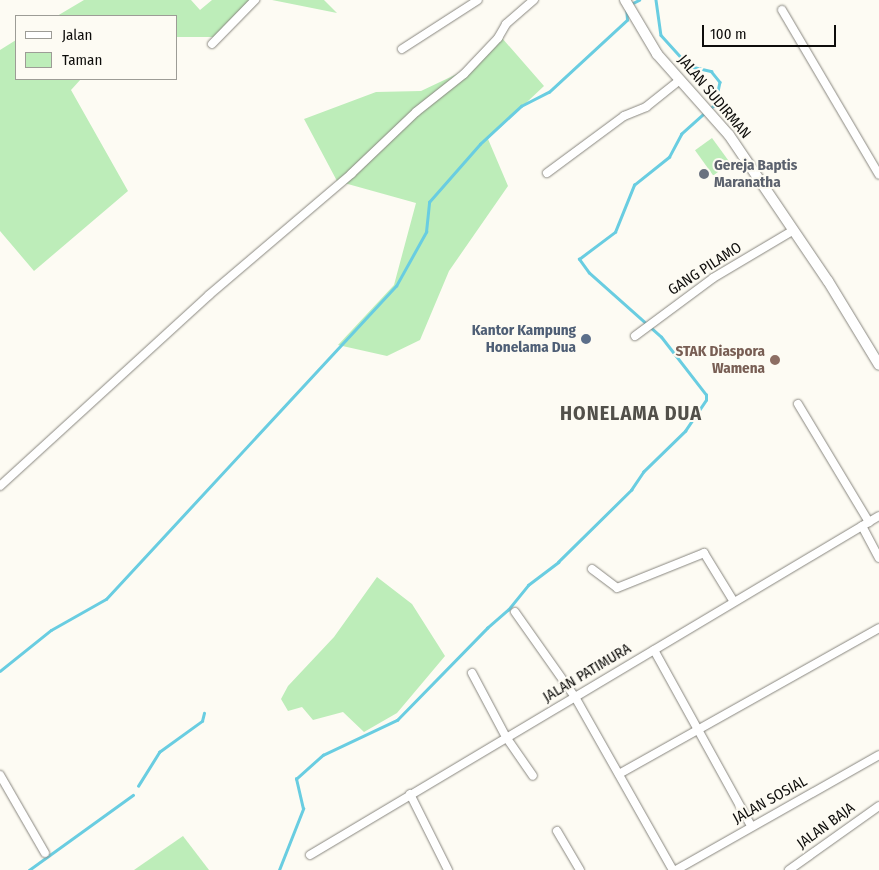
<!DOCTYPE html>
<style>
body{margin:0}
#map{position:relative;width:879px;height:870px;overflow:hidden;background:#fdfbf3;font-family:"Fira Sans Condensed",sans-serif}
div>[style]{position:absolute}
.green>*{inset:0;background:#bdedb9;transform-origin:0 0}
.stream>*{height:2.5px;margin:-1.25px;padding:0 1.25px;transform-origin:1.25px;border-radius:1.25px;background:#69cde1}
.roads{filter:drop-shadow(0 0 1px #88867f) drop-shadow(0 0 1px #88867f)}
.minor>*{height:8px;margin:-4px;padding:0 4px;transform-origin:4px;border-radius:4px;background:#fff}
.tertiary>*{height:10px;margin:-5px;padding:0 5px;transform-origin:5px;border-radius:5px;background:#fff}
.dots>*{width:14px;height:14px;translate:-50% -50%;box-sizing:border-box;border:2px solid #fdfbf3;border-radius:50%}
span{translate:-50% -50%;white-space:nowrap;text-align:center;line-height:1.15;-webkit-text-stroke:4px #fdfbf3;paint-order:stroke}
.street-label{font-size:15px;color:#0e0d0b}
.worship-label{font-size:15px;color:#5b616d;font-weight:700}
.left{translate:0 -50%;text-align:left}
.service-label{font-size:15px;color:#4e5e75;font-weight:700}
.right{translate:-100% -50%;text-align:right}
.education-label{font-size:15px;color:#785e54;font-weight:700}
.district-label{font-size:20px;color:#52504a;font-weight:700;letter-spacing:1px}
.legend{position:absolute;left:15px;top:15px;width:162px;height:65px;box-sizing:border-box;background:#fdfbf3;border:1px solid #9d9c96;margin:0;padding:6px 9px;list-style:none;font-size:15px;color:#0e0d0b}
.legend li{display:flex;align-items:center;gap:10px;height:25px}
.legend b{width:25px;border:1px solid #9d9c96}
.scale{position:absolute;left:702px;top:25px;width:134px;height:22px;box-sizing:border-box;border:2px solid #0e0d0b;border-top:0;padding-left:6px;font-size:15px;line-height:18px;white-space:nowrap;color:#0e0d0b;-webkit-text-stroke:4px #fdfbf3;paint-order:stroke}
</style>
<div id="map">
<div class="green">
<i style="clip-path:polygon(84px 0,191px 0,200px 10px,212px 0,256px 0,224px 37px,176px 37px,176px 16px,57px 16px)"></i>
<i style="clip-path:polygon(272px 0,324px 0,337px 13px)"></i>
<i style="clip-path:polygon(502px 38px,544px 86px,488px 139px,508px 186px,449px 271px,420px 340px,387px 356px,338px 345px,394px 285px,416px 203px,337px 181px,304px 119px,376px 92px,421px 91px,459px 73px)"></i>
<i style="clip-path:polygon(16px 40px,16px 79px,81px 79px,71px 90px,128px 191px,34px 271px,0 231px,0 50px)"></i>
<i style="left:712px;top:138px;width:31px;height:21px;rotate:54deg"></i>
<i style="clip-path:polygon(377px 577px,412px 604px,445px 656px,397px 713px,364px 732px,343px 712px,313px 720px,302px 707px,288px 711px,281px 699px,288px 686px,334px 637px)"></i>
<i style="clip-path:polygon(183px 836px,209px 870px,134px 870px)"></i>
</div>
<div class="stream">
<i style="left:656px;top:0;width:35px;rotate:82deg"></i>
<i style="left:661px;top:35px;width:42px;rotate:47.9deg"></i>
<i style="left:689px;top:66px;width:23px;rotate:13deg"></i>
<i style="left:711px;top:71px;width:14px;rotate:51deg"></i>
<i style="left:720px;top:82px;width:24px;rotate:102deg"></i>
<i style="left:715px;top:105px;width:8px;rotate:140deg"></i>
<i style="left:631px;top:4px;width:9px;rotate:-27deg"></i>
<i style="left:0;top:671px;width:65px;rotate:-38.8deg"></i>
<i style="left:51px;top:630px;width:63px;rotate:-29.4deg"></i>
<i style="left:106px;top:599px;width:427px;rotate:-47.2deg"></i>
<i style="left:396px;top:286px;width:62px;rotate:-60.9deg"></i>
<i style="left:426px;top:232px;width:30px;rotate:-84deg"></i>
<i style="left:429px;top:202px;width:77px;rotate:-48.7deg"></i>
<i style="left:480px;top:144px;width:56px;rotate:-42.8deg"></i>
<i style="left:521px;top:106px;width:31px;rotate:-27deg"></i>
<i style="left:549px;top:92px;width:106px;rotate:-42.7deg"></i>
<i style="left:627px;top:20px;width:13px;rotate:-94deg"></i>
<i style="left:138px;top:786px;width:40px;rotate:-58deg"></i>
<i style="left:159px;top:752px;width:53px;rotate:-35.8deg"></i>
<i style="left:202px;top:721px;width:8px;rotate:-76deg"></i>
<i style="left:29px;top:870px;width:128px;rotate:-35.8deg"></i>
<i style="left:279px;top:870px;width:66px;rotate:-68.5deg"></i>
<i style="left:303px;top:809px;width:31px;rotate:-103deg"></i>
<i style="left:296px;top:779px;width:36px;rotate:-42deg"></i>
<i style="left:323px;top:755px;width:82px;rotate:-25.3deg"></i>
<i style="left:397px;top:720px;width:129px;rotate:-45.6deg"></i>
<i style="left:487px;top:628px;width:28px;rotate:-41deg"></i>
<i style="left:508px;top:610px;width:32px;rotate:-51deg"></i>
<i style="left:528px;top:585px;width:38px;rotate:-37deg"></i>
<i style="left:558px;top:562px;width:103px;rotate:-44.6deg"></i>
<i style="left:631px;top:490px;width:22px;rotate:-56deg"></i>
<i style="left:643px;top:472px;width:59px;rotate:-44.3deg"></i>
<i style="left:685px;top:431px;width:37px;rotate:-56deg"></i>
<i style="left:706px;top:400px;width:5px;rotate:-90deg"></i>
<i style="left:706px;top:395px;width:73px;rotate:-127.8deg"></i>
<i style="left:661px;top:337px;width:96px;rotate:-138.4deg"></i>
<i style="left:589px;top:273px;width:17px;rotate:-126deg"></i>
<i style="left:579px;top:259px;width:45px;rotate:-36.9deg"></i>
<i style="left:615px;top:232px;width:51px;rotate:-68deg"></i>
<i style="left:634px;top:185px;width:45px;rotate:-38.7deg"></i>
<i style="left:669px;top:157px;width:26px;rotate:-62deg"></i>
<i style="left:681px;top:134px;width:31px;rotate:-42deg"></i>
</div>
<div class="roads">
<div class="minor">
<i style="left:782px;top:10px;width:191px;rotate:59.5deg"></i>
<i style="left:212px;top:44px;width:62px;rotate:-45.7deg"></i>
<i style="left:402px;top:49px;width:90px;rotate:-32.8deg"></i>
<i style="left:547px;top:173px;width:96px;rotate:-36.5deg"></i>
<i style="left:624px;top:116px;width:24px;rotate:-22deg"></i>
<i style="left:646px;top:107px;width:43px;rotate:-38.5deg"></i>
<i style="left:635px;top:336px;width:97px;rotate:-36.6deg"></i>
<i style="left:713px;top:278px;width:94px;rotate:-30.7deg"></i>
<i style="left:798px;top:404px;width:138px;rotate:59deg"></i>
<i style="left:0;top:486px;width:283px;rotate:-42.4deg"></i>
<i style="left:209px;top:295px;width:187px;rotate:-40.4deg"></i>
<i style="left:351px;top:174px;width:90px;rotate:-43.6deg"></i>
<i style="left:416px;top:112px;width:61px;rotate:-38.4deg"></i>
<i style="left:464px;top:74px;width:50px;rotate:-46.6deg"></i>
<i style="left:498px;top:38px;width:16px;rotate:-60deg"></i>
<i style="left:506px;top:24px;width:37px;rotate:-41deg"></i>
<i style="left:862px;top:526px;width:36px;rotate:62deg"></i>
<i style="left:592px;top:569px;width:31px;rotate:37deg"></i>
<i style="left:617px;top:588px;width:94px;rotate:-21.9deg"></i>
<i style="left:704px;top:553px;width:57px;rotate:58.5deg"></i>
<i style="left:515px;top:612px;width:104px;rotate:54.8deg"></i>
<i style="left:575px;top:697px;width:199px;rotate:60.5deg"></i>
<i style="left:654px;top:650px;width:201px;rotate:61.1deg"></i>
<i style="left:472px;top:673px;width:72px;rotate:62deg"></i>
<i style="left:506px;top:737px;width:47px;rotate:55.3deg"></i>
<i style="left:619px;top:774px;width:298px;rotate:-29.3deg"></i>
<i style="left:0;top:775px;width:90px;rotate:60deg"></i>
<i style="left:410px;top:794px;width:85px;rotate:63.4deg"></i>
<i style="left:557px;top:831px;width:45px;rotate:59.5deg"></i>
<i style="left:310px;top:855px;width:662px;rotate:-30.79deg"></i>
<i style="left:676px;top:870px;width:233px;rotate:-29.5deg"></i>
<i style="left:789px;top:870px;width:110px;rotate:-35.4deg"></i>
</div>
<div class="tertiary">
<i style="left:625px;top:0;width:63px;rotate:59.3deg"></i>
<i style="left:657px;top:54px;width:108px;rotate:48.4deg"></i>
<i style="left:729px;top:135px;width:176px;rotate:55.9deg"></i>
<i style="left:828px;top:281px;width:98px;rotate:58.7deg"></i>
</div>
</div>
<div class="dots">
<i style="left:704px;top:174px;background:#6b7280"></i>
<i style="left:586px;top:339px;background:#5c6f8a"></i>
<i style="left:775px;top:360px;background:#8d6e63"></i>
</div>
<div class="street-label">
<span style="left:714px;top:97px;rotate:50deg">JALAN SUDIRMAN</span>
<span style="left:705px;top:269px;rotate:-33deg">GANG PILAMO</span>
<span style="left:587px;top:673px;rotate:-31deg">JALAN PATIMURA</span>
<span style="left:770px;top:800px;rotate:-29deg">JALAN SOSIAL</span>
<span style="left:826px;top:826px;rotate:-36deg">JALAN BAJA</span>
</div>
<div class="worship-label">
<span class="left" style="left:714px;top:174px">Gereja Baptis<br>Maranatha</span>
</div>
<div class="service-label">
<span class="right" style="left:576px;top:339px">Kantor Kampung<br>Honelama Dua</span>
</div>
<div class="education-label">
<span class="right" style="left:765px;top:360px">STAK Diaspora<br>Wamena</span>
</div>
<div class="district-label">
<span style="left:631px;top:413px">HONELAMA DUA</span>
</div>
<ul class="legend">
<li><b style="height:6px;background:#fff"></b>Jalan</li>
<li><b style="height:14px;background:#bdedb9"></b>Taman</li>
</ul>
<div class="scale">100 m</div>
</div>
